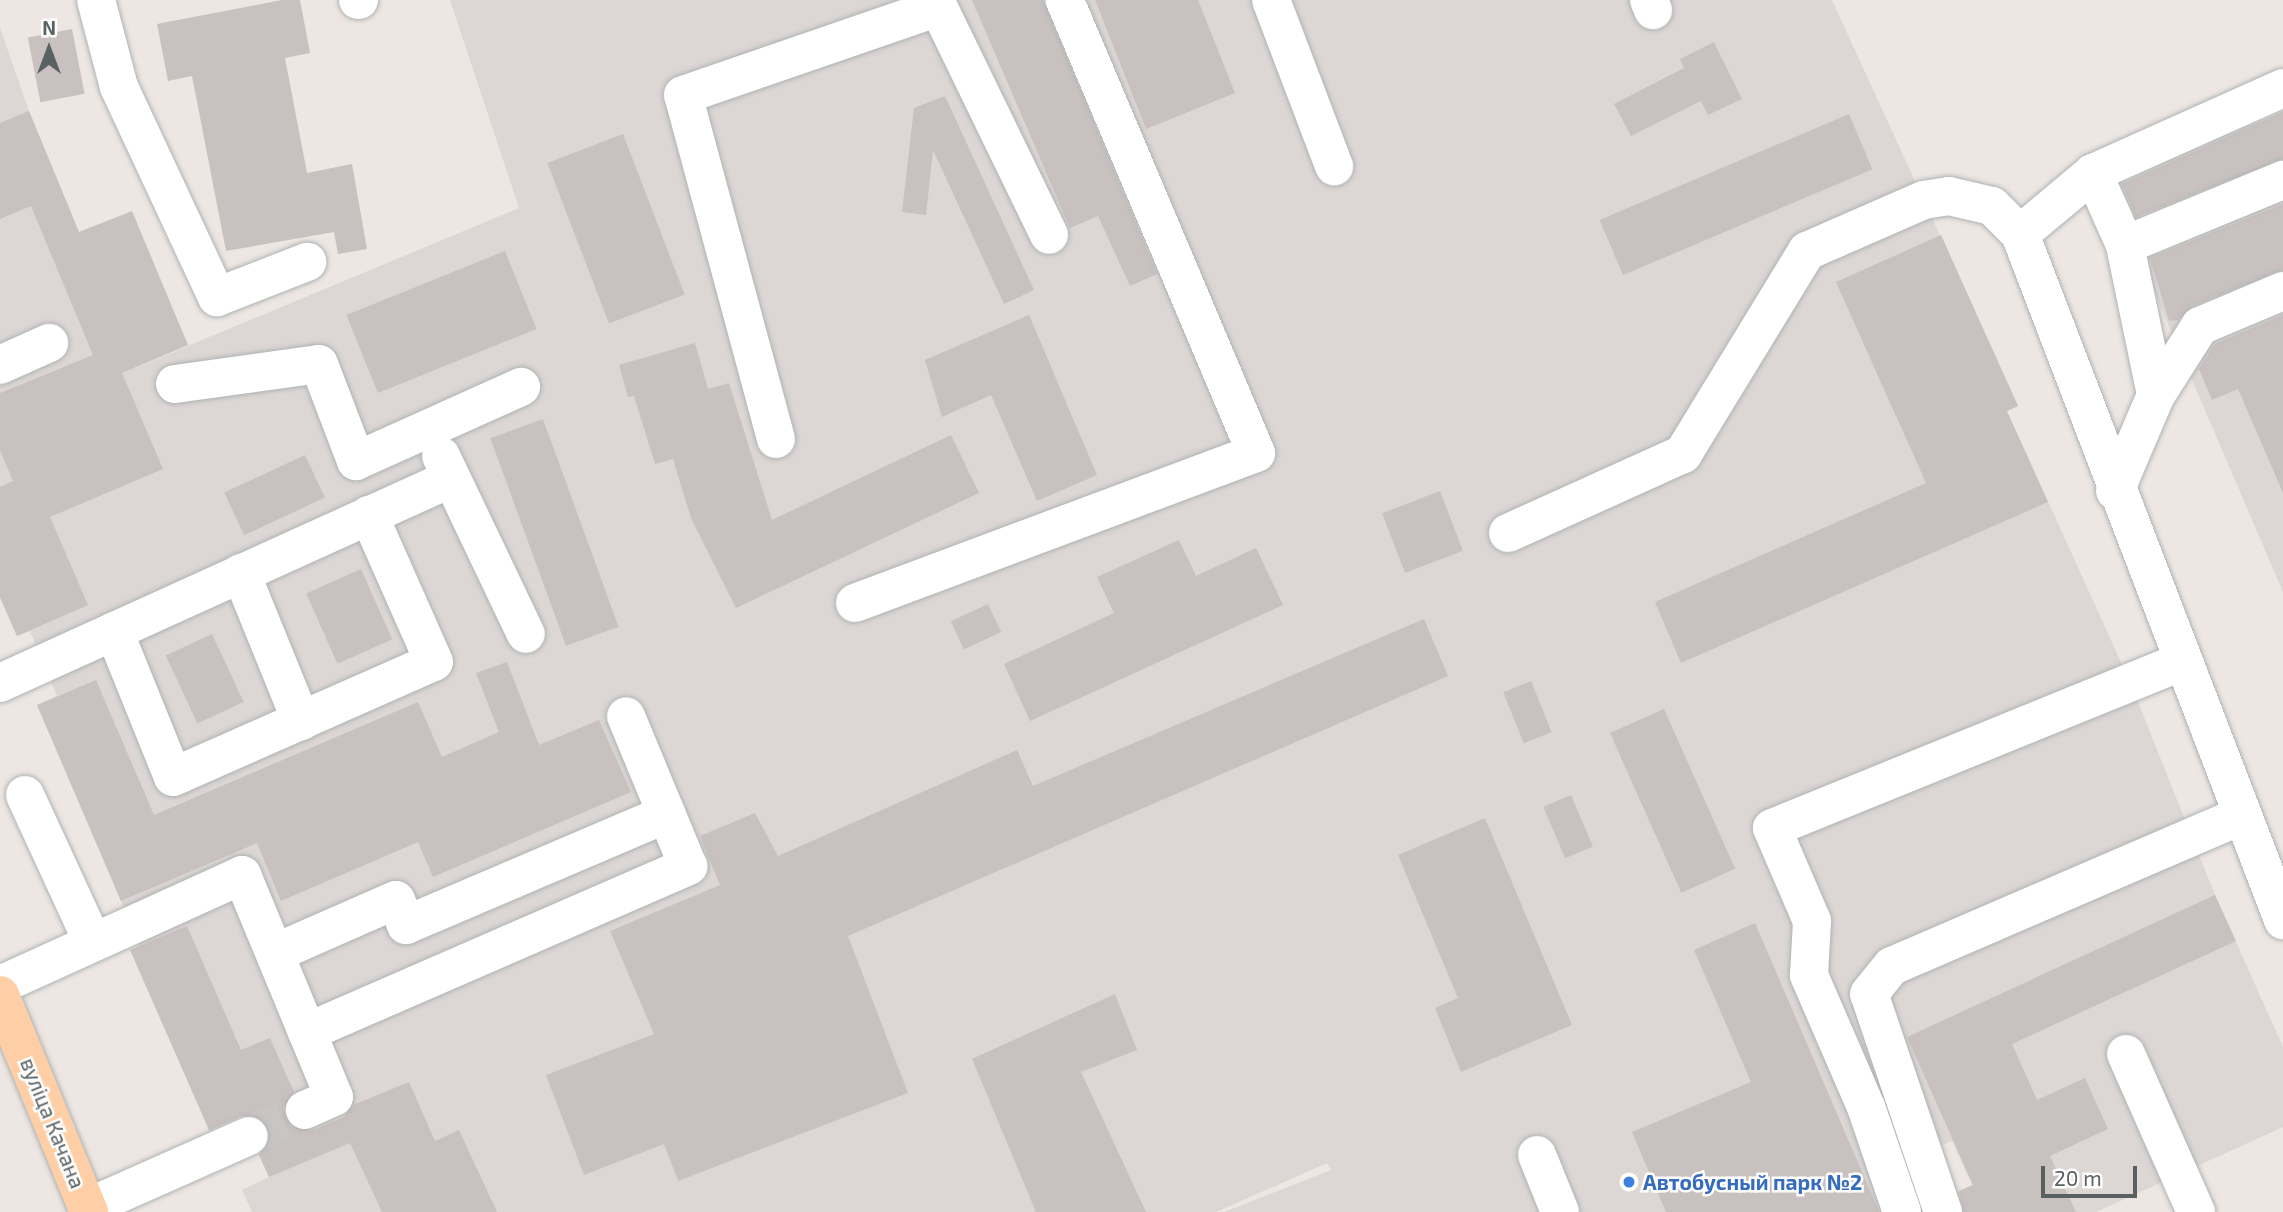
<!DOCTYPE html>
<meta charset="utf-8">
<style>
body{margin:0}
#map{position:relative;width:2283px;height:1212px;overflow:hidden;background:#ede6e2;font-family:"Exo 2",sans-serif}
div>[style]{position:absolute}
.industrial>*{inset:0;background:#dcd6d4}
.building>*{inset:0;background:#c8c1bf;transform-origin:0 0}
.minor-tunnel>*{height:38px;margin-top:-19px;transform-origin:0;background:repeating-linear-gradient(90deg,#c8c5c2 0 38px,transparent 0 57px)}
.roads{filter:drop-shadow(0 0 2px #aeb3b5) drop-shadow(0 0 2px #aeb3b5)}
.minor>*{height:38px;margin:-19px;padding:0 19px;transform-origin:19px;border-radius:19px;background:#fff}
.major>*{height:38px;margin:-19px;padding:0 19px;transform-origin:19px;border-radius:19px;background:#fecfa6}
.dots>*{width:19px;height:19px;translate:-50% -50%;box-sizing:border-box;border:4px solid #fff;border-radius:50%}
span{translate:-50% -50%;white-space:nowrap;text-align:center;line-height:1.15;-webkit-text-stroke:5px #fff;paint-order:stroke}
.street-label{font-size:21px;color:#5a6163}
.shop-label{font-size:21px;color:#366cbe;font-weight:700}
.left{translate:0 -50%;text-align:left}
.north{position:absolute;left:14px;top:14px;width:70px;height:70px;-webkit-text-stroke:5px #fff;paint-order:stroke;rotate:0deg;font-size:19px;font-weight:700;line-height:28px;text-align:center;color:#5a6163}
.north::after{content:'';display:block;margin:auto;width:24px;height:32px;background:#5a6163;clip-path:polygon(50% 0,100% 100%,50% 72%,0 100%)}
.scale{position:absolute;left:2041px;top:1166px;width:96px;height:32px;box-sizing:border-box;border:4px solid #5a6163;border-top:0;padding-left:9px;font-size:21px;line-height:24px;white-space:nowrap;color:#5a6163;-webkit-text-stroke:5px #fff;paint-order:stroke}
</style>
<div id="map">
<div class="industrial">
<i style="clip-path:polygon(450px 0,1832px 0,2018px 406px,1972px 427px,1988px 456px,2021px 442px,2130px 682px,2215px 895px,2283px 1047px,2283px 1127px,2096px 1212px,1956px 1212px,1949px 1196px,1972px 1185px,1952px 1141px,1906px 1160px,1926px 1212px,1224px 1212px,1331px 1170px,1327px 1163px,1216px 1212px,252px 1212px,242px 1190px,269px 1177px,241px 1117px,209px 1131px,121px 901px,37px 705px,57px 696px,30px 631px,17px 636px,0 598px,0 28px,29px 111px,135px 368px,519px 208px)"></i>
<i style="clip-path:polygon(2283px 111px,2283px 592px,2108px 184px)"></i>
</div>
<div class="building">
<i style="clip-path:polygon(282px 0,300px 0,310px 53px,285px 58px,307px 173px,352px 164px,367px 249px,338px 254px,334px 232px,226px 251px,192px 76px,168px 81px,157px 24px)"></i>
<i style="clip-path:polygon(972px 0,1043px 0,1157px 274px,1130px 286px,1098px 216px,1070px 228px)"></i>
<i style="clip-path:polygon(1095px 0,1198px 0,1235px 93px,1146px 129px)"></i>
<i style="left:72px;top:29px;width:66px;height:45px;rotate:79deg"></i>
<i style="clip-path:polygon(1714px 42px,1742px 99px,1708px 115px,1701px 101px,1631px 136px,1614px 104px,1684px 68px,1680px 59px)"></i>
<i style="clip-path:polygon(945px 96px,1034px 290px,1004px 304px,933px 150px,926px 215px,902px 212px,914px 108px)"></i>
<i style="clip-path:polygon(29px 111px,79px 232px,132px 211px,188px 345px,122px 373px,163px 469px,50px 517px,88px 605px,17px 636px,0 597px,0 487px,13px 481px,0 450px,0 393px,93px 355px,31px 206px,0 219px,0 123px)"></i>
<i style="clip-path:polygon(2283px 112px,2283px 159px,2136px 217px,2122px 184px)"></i>
<i style="left:1849px;top:114px;width:60px;height:271px;rotate:67deg"></i>
<i style="left:623px;top:134px;width:172px;height:81px;rotate:69deg"></i>
<i style="clip-path:polygon(2283px 204px,2283px 270px,2192px 306px,2178px 320px,2169px 321px,2150px 258px)"></i>
<i style="clip-path:polygon(1941px 235px,2018px 406px,2007px 411px,2048px 502px,1681px 663px,1655px 602px,1926px 483px,1836px 282px)"></i>
<i style="left:505px;top:251px;width:84px;height:171px;rotate:68deg"></i>
<i style="clip-path:polygon(1029px 315px,1097px 475px,1037px 501px,991px 395px,942px 417px,925px 360px)"></i>
<i style="clip-path:polygon(2283px 315px,2283px 493px,2238px 389px,2212px 400px,2199px 369px,2215px 344px)"></i>
<i style="clip-path:polygon(695px 343px,708px 389px,729px 383px,772px 520px,951px 435px,979px 493px,736px 608px,691px 518px,673px 459px,655px 464px,634px 396px,628px 397px,619px 365px)"></i>
<i style="left:543px;top:419px;width:221px;height:56px;rotate:70deg"></i>
<i style="left:305px;top:455px;width:47px;height:89px;rotate:65deg"></i>
<i style="left:1440px;top:491px;width:64px;height:62px;rotate:69deg"></i>
<i style="clip-path:polygon(1179px 540px,1196px 576px,1256px 548px,1283px 605px,1030px 721px,1004px 664px,1114px 613px,1097px 577px)"></i>
<i style="left:361px;top:569px;width:77px;height:60px;rotate:66deg"></i>
<i style="left:988px;top:604px;width:31px;height:41px;rotate:65deg"></i>
<i style="clip-path:polygon(1424px 619px,1448px 676px,848px 936px,908px 1093px,678px 1181px,664px 1144px,584px 1175px,546px 1075px,654px 1034px,610px 931px,720px 885px,700px 836px,755px 813px,778px 856px,1017px 750px,1033px 786px)"></i>
<i style="left:212px;top:634px;width:75px;height:51px;rotate:65deg"></i>
<i style="clip-path:polygon(507px 662px,539px 745px,599px 720px,631px 792px,433px 877px,418px 842px,281px 901px,257px 843px,121px 901px,37px 705px,96px 680px,154px 815px,418px 702px,442px 757px,499px 732px,476px 673px)"></i>
<i style="left:1531px;top:681px;width:55px;height:30px;rotate:68deg"></i>
<i style="left:1664px;top:709px;width:175px;height:59px;rotate:66deg"></i>
<i style="left:1571px;top:795px;width:56px;height:30px;rotate:67deg"></i>
<i style="clip-path:polygon(1485px 818px,1572px 1025px,1461px 1072px,1435px 1008px,1458px 998px,1398px 855px)"></i>
<i style="clip-path:polygon(2215px 895px,2236px 941px,2012px 1044px,2037px 1100px,2085px 1078px,2108px 1129px,2050px 1156px,2076px 1212px,1964px 1212px,1959px 1191px,1973px 1185px,1907px 1037px)"></i>
<i style="clip-path:polygon(1755px 923px,1878px 1209px,1879px 1212px,1666px 1212px,1632px 1132px,1751px 1082px,1694px 950px)"></i>
<i style="clip-path:polygon(187px 926px,241px 1050px,270px 1038px,294px 1092px,283px 1108px,292px 1127px,314px 1130px,344px 1117px,353px 1105px,409px 1082px,435px 1141px,459px 1130px,497px 1212px,382px 1212px,350px 1143px,269px 1177px,259px 1155px,271px 1138px,262px 1119px,241px 1116px,209px 1130px,130px 950px)"></i>
<i style="clip-path:polygon(1115px 994px,1137px 1050px,1081px 1072px,1146px 1212px,1036px 1212px,972px 1059px)"></i>
</div>
<div class="minor-tunnel">
<i style="left:249px;top:1136px;width:62px;rotate:-24.9deg"></i>
</div>
<div class="roads">
<div class="minor">
<i style="left:96px;top:0;width:90px;rotate:75.2deg"></i>
<i style="left:119px;top:87px;width:232px;rotate:65deg"></i>
<i style="left:217px;top:297px;width:97px;rotate:-21.3deg"></i>
<i style="left:358px;top:0;width:1px"></i>
<i style="left:935px;top:0;width:261px;rotate:64.1deg"></i>
<i style="left:1271px;top:0;width:178px;rotate:69.2deg"></i>
<i style="left:1649px;top:0;width:11px;rotate:68deg"></i>
<i style="left:2020px;top:234px;width:95px;rotate:-39.9deg"></i>
<i style="left:2125px;top:245px;width:79px;rotate:-114deg"></i>
<i style="left:2093px;top:173px;width:208px;rotate:-24.1deg"></i>
<i style="left:0;top:365px;width:54px;rotate:-24.2deg"></i>
<i style="left:175px;top:384px;width:145px;rotate:-7.9deg"></i>
<i style="left:319px;top:364px;width:104px;rotate:69.1deg"></i>
<i style="left:356px;top:461px;width:181px;rotate:-24.2deg"></i>
<i style="left:2156px;top:395px;width:153px;rotate:-101.7deg"></i>
<i style="left:2125px;top:245px;width:171px;rotate:-22.4deg"></i>
<i style="left:776px;top:439px;width:356px;rotate:-105.1deg"></i>
<i style="left:683px;top:95px;width:270px;rotate:-19deg"></i>
<i style="left:441px;top:456px;width:197px;rotate:64.5deg"></i>
<i style="left:2115px;top:491px;width:104px;rotate:-66.9deg"></i>
<i style="left:2156px;top:395px;width:82px;rotate:-57.5deg"></i>
<i style="left:2200px;top:326px;width:90px;rotate:-22.9deg"></i>
<i style="left:1508px;top:533px;width:192px;rotate:-24.3deg"></i>
<i style="left:1683px;top:454px;width:238px;rotate:-58.6deg"></i>
<i style="left:1807px;top:251px;width:128px;rotate:-23.6deg"></i>
<i style="left:1924px;top:200px;width:25px;rotate:-9deg"></i>
<i style="left:1949px;top:196px;width:44px;rotate:13.1deg"></i>
<i style="left:1992px;top:206px;width:40px;rotate:45deg"></i>
<i style="left:2020px;top:234px;width:735px;rotate:69.02deg"></i>
<i style="left:241px;top:573px;width:160px;rotate:67.9deg"></i>
<i style="left:855px;top:603px;width:428px;rotate:-20.5deg"></i>
<i style="left:1256px;top:453px;width:492px;rotate:-112.9deg"></i>
<i style="left:114px;top:631px;width:157px;rotate:68deg"></i>
<i style="left:173px;top:777px;width:285px;rotate:-23.8deg"></i>
<i style="left:434px;top:662px;width:161px;rotate:-113.9deg"></i>
<i style="left:0;top:683px;width:495px;rotate:-24.4deg"></i>
<i style="left:25px;top:795px;width:161px;rotate:65.3deg"></i>
<i style="left:275px;top:953px;width:132px;rotate:-23.7deg"></i>
<i style="left:396px;top:900px;width:27px;rotate:68deg"></i>
<i style="left:406px;top:925px;width:283px;rotate:-23.1deg"></i>
<i style="left:0;top:985px;width:266px;rotate:-24.4deg"></i>
<i style="left:242px;top:875px;width:240px;rotate:67.5deg"></i>
<i style="left:334px;top:1097px;width:32px;rotate:156deg"></i>
<i style="left:307px;top:1032px;width:416px;rotate:-23.5deg"></i>
<i style="left:688px;top:866px;width:162px;rotate:-112.5deg"></i>
<i style="left:2126px;top:1054px;width:173px;rotate:66.1deg"></i>
<i style="left:1537px;top:1155px;width:61px;rotate:68deg"></i>
<i style="left:87px;top:1208px;width:177px;rotate:-24deg"></i>
<i style="left:1902px;top:1212px;width:111px;rotate:-108.9deg"></i>
<i style="left:1866px;top:1107px;width:144px;rotate:-113.4deg"></i>
<i style="left:1809px;top:975px;width:54px;rotate:-86.8deg"></i>
<i style="left:1812px;top:921px;width:101px;rotate:-113.3deg"></i>
<i style="left:1772px;top:828px;width:444px;rotate:-22.1deg"></i>
<i style="left:1943px;top:1212px;width:230px;rotate:-108.7deg"></i>
<i style="left:1869px;top:994px;width:36px;rotate:-51deg"></i>
<i style="left:1892px;top:966px;width:380px;rotate:-23.3deg"></i>
</div>
<div class="major">
<i style="left:0;top:995px;width:235px;rotate:67.7deg"></i>
</div>
</div>
<div class="dots">
<i style="left:1629px;top:1182px;background:#3f7fe0"></i>
</div>
<div class="street-label">
<span style="left:53px;top:1123px;rotate:68deg">вуліца Качана</span>
</div>
<div class="shop-label">
<span class="left" style="left:1643px;top:1182px">Автобусный парк №2</span>
</div>
<div class="north">N</div>
<div class="scale">20 m</div>
</div>
